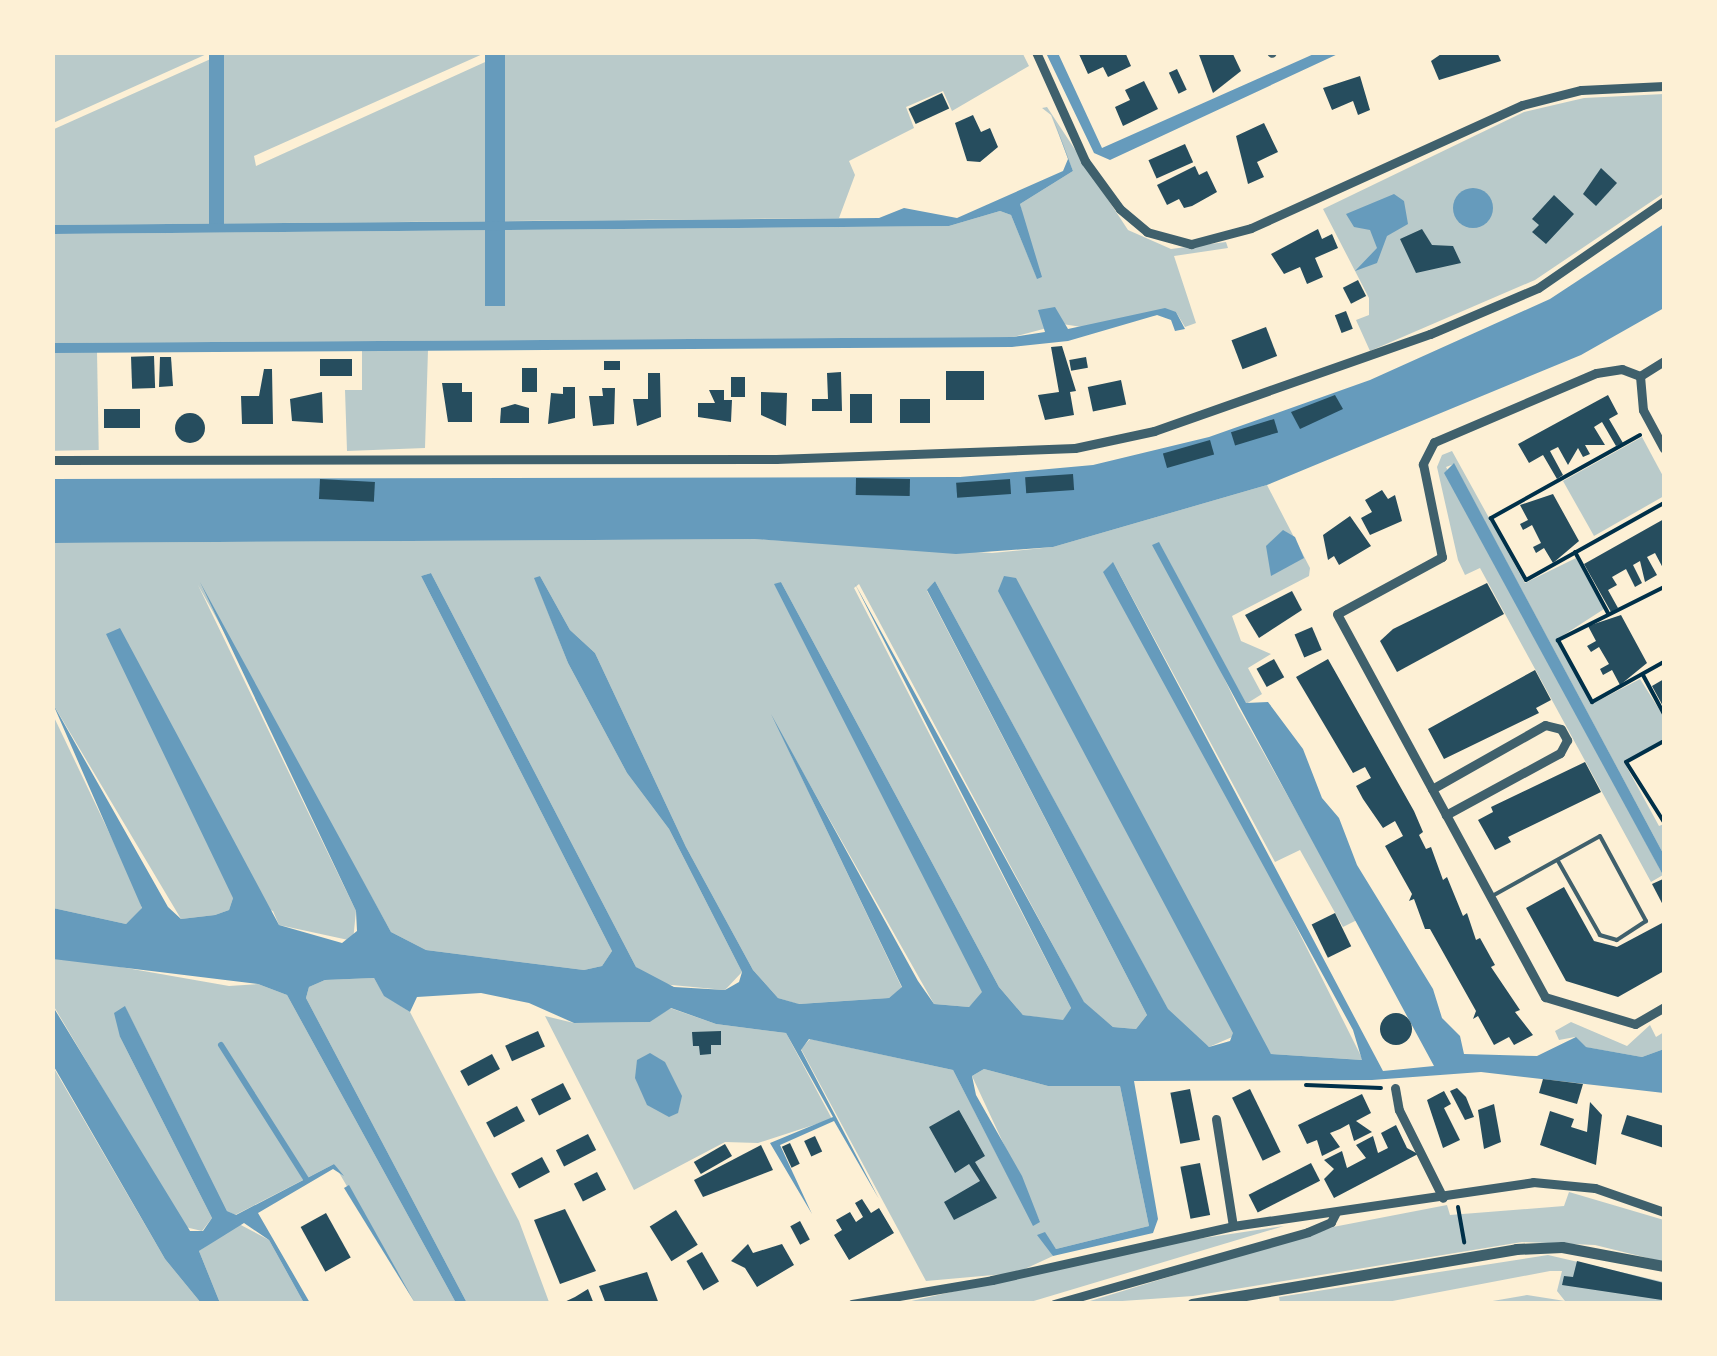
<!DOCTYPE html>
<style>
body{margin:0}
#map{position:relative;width:1717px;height:1356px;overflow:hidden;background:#fdf0d5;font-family:Lato,sans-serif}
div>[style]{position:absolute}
.green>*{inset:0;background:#b9caca;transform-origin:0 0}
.water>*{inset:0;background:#669bbc;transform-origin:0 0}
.round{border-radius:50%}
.stream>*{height:6px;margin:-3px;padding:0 3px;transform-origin:3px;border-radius:3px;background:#669bbc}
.building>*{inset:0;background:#264d5e;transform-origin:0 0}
.path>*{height:4px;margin:-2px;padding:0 2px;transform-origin:2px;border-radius:2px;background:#003049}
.service>*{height:4px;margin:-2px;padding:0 2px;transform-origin:2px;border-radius:2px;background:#3f606c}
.minor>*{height:9px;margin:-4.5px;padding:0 4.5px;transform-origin:4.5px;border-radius:4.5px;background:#3f606c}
.tertiary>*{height:11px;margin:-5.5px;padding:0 5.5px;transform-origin:5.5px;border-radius:5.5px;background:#3f606c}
span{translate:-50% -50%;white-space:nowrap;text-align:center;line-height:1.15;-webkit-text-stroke:8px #fdf0d5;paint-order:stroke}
.frame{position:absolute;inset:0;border:55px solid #fdf0d5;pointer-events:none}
</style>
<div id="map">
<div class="green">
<i style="clip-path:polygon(53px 52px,209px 53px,53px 123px)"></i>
<i style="clip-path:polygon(1022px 52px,1029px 66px,952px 111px,943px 91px,906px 107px,914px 128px,849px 161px,855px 175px,839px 218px,53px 225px,52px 130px,224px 53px,485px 53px,254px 156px,256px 166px,505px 53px)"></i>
<i style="clip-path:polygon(1664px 94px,1664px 193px,1535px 280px,1370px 351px,1356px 320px,1369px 315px,1369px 298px,1323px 209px,1524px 112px,1584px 98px)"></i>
<i style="clip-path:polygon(1047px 107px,1128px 230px,1171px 249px,1226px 242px,1228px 248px,1174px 256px,1196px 323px,1185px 327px,1176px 312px,1082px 327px,1062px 324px,1013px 337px,53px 343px,52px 234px,949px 226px,1000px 211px,1011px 215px,1037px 278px,1020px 204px,1073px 171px,1051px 115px,1042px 108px)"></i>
<i style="clip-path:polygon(362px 350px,428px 350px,425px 448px,347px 451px,345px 390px,362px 390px)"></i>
<i style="left:97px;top:351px;width:99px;height:44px;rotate:89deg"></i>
<i style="clip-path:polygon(1642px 437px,1664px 478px,1664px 496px,1594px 536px,1563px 481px)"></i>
<i style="clip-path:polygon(1452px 451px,1525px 583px,1576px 558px,1604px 609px,1556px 640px,1592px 704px,1640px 679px,1664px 717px,1664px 739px,1624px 762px,1659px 826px,1664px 824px,1664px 855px,1454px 464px,1446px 467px,1663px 875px,1651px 882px,1480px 568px,1465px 575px,1458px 560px,1437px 467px,1442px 455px)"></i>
<i style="clip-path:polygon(1267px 485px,1310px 568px,1309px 576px,1232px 616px,1241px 641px,1271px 654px,1248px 668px,1262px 694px,1246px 704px,1159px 543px,1238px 707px,1357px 920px,1343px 927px,1300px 850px,1275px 862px,1113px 562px,1363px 1060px,1271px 1054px,1253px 1028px,1209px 1047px,1150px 1003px,1167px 1008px,935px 581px,927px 591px,1147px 1015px,1136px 1029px,1113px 1027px,1084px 1003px,859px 584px,854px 588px,1071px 1008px,1063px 1021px,1023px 1015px,999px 987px,781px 582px,775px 585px,983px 992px,969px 1007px,934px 1004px,780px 732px,902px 988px,889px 998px,798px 1004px,778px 998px,753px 970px,686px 847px,595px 653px,570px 630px,540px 576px,535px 579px,568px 663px,627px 773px,669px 829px,742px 972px,725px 990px,661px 984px,636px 967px,431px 573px,421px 576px,612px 951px,602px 966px,584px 970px,426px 950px,391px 932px,198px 585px,356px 911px,353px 941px,279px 925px,273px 911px,233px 898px,229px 910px,215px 915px,181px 919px,53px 704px,53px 543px,755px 539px,992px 553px,1053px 547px)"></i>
<i style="clip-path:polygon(52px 713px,137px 891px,142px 909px,126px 924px,53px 908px)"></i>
<i style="clip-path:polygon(58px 956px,229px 986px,258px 984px,287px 995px,456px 1303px,415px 1303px,334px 1164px,235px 1215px,227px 1211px,125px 1007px,120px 1037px,212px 1218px,202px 1231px,185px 1227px,53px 1005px,53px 959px)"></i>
<i style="clip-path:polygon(374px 978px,384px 995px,410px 1012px,519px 1221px,549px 1302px,467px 1303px,306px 998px,309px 987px,325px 980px)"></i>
<i style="clip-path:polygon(670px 1008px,716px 1024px,786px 1033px,832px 1119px,758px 1143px,725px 1142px,634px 1190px,545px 1016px,574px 1023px,650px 1022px)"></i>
<i style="clip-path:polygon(1571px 1022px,1627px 1046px,1650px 1025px,1656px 1037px,1664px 1032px,1664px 1049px,1642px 1057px,1585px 1047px,1575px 1037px,1559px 1040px,1555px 1031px)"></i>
<i style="clip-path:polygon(810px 1039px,953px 1070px,1012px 1184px,1040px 1222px,972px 1076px,984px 1069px,1048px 1086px,1120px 1086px,1149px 1226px,1056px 1249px,1044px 1232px,1053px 1256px,1016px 1273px,926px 1281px,801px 1049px)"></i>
<i style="clip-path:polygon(52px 1065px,165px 1259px,201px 1303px,53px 1303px)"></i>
<i style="clip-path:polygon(1569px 1192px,1664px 1220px,1664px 1262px,1595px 1245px,1522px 1242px,1193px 1296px,1080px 1304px,1333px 1227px,1447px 1205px,1450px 1215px,1564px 1206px)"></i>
<i style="clip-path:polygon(239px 1224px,269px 1240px,304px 1303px,220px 1303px,199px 1251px)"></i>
<i style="clip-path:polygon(1284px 1226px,1027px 1303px,898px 1304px,1164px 1244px)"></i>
<i style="clip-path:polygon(1548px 1255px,1664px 1282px,1664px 1304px,1481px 1303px,1527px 1295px,1565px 1301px,1557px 1291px,1562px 1271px,1550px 1271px,1382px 1303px,1280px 1303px,1279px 1297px)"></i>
</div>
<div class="water">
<i style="left:209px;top:53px;width:15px;height:171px"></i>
<i style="left:485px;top:53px;width:20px;height:253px"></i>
<i style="clip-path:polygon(1046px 53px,1058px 53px,1102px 148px,1316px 53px,1340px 53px,1110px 160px,1094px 153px)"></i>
<i style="clip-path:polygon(1052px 115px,1073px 171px,1020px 204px,1042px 277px,1037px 279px,1011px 215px,1000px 211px,949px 226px,53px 234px,53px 225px,879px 218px,904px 208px,957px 218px,1063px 171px,1068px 159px)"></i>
<i class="round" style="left:1453px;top:188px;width:40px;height:40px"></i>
<i style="clip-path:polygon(1394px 194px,1404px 201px,1408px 224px,1387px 236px,1377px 263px,1355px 271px,1377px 248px,1370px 230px,1354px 227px,1346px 214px)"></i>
<i style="clip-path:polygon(1664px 224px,1664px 308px,1581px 355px,1267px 485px,1053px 547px,956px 554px,755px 539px,53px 543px,53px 479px,960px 477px,1093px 465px,1209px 437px,1370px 380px,1550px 299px)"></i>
<i style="clip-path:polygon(1055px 307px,1068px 329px,1165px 308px,1176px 312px,1185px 329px,1175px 331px,1171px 320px,1157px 315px,1068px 341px,1012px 347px,52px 353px,53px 343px,1013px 337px,1045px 332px,1038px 310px)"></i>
<i style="clip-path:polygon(1454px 463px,1664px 855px,1664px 877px,1444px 473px)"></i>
<i style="clip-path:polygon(1283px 530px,1295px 537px,1304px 558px,1271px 576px,1266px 546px)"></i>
<i style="clip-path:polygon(1159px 542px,1246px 703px,1268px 702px,1303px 749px,1322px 798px,1339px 818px,1357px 865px,1433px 989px,1442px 1018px,1460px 1036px,1464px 1054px,1537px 1056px,1576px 1037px,1586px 1047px,1642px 1057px,1664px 1049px,1664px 1093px,1481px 1072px,1372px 1080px,1134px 1081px,1158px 1219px,1153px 1233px,1053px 1256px,1037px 1235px,1045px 1232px,1056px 1249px,1149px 1226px,1120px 1086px,1048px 1086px,984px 1069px,972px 1076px,976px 1095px,1022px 1176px,1040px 1222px,1033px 1226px,953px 1070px,809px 1039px,801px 1050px,879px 1199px,834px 1121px,780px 1145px,812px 1214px,770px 1143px,833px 1117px,786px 1033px,716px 1024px,671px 1008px,650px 1022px,574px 1023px,529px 1003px,481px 993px,417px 997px,410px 1012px,384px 996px,374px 978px,325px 980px,309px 987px,306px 998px,467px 1303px,456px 1303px,287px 995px,258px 984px,53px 959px,53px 908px,126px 924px,142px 908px,53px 704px,168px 907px,181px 919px,215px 915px,229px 910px,233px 898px,106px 634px,120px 628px,279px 925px,342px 943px,357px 931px,356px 911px,200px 582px,391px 932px,426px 950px,584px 970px,602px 966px,612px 951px,421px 576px,431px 573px,636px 967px,674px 987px,725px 990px,739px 982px,742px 972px,669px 829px,627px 773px,568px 663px,534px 578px,540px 576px,570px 630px,595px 653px,686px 847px,753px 970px,778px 998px,799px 1004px,889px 998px,902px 987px,771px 714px,918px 981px,934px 1004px,969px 1007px,982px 992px,774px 584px,781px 582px,999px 987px,1023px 1015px,1063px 1020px,1071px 1008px,854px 582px,1084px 1002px,1113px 1027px,1136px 1029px,1147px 1015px,927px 590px,935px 581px,1168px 1009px,1209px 1047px,1230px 1041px,1233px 1033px,998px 591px,1004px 576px,1016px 578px,1271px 1054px,1362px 1060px,1353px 1030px,1103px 572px,1113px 562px,1383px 1071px,1434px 1066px,1152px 545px)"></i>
<i style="clip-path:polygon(52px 1005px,190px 1231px,203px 1231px,212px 1218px,120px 1037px,114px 1013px,125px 1006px,227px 1211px,236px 1215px,334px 1164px,344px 1176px,333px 1169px,258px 1213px,310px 1303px,304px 1303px,269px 1240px,244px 1223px,199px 1251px,220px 1303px,201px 1303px,165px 1259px,53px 1065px)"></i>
<i style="clip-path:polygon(650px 1053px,665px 1062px,682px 1096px,678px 1113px,669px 1117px,647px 1105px,635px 1078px,637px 1060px)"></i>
<i style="clip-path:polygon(349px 1185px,415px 1303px,344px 1188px)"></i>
</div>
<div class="stream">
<i style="left:221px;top:1045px;width:159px;rotate:57.6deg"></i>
</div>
<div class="building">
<i style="clip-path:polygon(1078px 52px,1125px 52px,1131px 66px,1108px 77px,1103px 67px,1088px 74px)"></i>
<i style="clip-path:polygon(1198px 52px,1232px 52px,1241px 71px,1213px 93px)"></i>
<i style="clip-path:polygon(1444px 52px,1497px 52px,1501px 61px,1439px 80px,1431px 61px)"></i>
<i style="left:1177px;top:69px;width:23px;height:9px;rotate:65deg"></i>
<i style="clip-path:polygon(1360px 76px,1370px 110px,1358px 115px,1353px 101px,1332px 110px,1323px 88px)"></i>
<i style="clip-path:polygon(1144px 81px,1158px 109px,1123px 126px,1115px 107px,1130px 100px,1125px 90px)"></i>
<i style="left:942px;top:93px;width:17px;height:37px;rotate:65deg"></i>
<i style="clip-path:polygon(973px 115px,981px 132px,990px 128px,998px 147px,980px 162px,967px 161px,955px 123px)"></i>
<i style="clip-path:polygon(1264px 123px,1278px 152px,1257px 162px,1264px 177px,1248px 184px,1236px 136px)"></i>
<i style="left:1185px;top:144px;width:20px;height:40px;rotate:66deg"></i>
<i style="clip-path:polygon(1195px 166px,1199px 175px,1207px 171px,1217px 192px,1192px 206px,1184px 208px,1179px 199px,1167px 205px,1157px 185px)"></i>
<i style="clip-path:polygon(1601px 168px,1617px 183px,1596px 206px,1583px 194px)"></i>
<i style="clip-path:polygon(1554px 195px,1574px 214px,1546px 244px,1532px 232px,1539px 225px,1532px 219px)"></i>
<i style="clip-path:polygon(1318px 229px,1322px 239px,1332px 234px,1338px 248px,1315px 258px,1323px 277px,1307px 284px,1300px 267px,1284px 274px,1271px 254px)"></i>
<i style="clip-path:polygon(1422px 229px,1432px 245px,1453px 246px,1461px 263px,1416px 273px,1400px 239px)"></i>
<i style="left:1358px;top:280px;width:18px;height:17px;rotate:63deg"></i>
<i style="left:1346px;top:311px;width:19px;height:12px;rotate:69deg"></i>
<i style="left:1266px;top:327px;width:31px;height:37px;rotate:69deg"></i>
<i style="clip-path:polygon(1062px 346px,1076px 391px,1070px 392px,1074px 415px,1045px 420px,1038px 395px,1059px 392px,1051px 347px)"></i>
<i style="left:154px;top:356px;width:32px;height:23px;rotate:88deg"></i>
<i style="clip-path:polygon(160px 357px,171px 357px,173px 386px,159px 387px)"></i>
<i style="left:1086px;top:357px;width:11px;height:17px;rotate:80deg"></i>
<i style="left:352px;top:359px;width:17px;height:32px;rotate:90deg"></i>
<i style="left:604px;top:361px;width:16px;height:9px"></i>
<i style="left:522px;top:368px;width:15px;height:24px"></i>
<i style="clip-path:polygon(264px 369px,272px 369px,273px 424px,242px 424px,241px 396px,259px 396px)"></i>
<i style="left:946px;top:371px;width:38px;height:29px"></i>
<i style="clip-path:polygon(841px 372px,842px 411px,812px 411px,812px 399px,828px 399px,827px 373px)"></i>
<i style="clip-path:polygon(648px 373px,660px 373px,661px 417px,637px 426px,633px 399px,648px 399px)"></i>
<i style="left:731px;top:377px;width:14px;height:20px"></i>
<i style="left:1121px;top:380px;width:25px;height:34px;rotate:78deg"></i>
<i style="clip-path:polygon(442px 383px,462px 383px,462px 392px,472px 392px,472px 422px,448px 422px)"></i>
<i style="clip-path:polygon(563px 387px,575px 387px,575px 418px,548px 424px,551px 393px,563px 394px)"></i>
<i style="clip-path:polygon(602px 388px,615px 388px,614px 424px,593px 426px,589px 396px,603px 396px)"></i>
<i style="clip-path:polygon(709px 390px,724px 390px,724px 400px,732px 400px,731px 422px,698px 417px,698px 403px,715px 403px)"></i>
<i style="clip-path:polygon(322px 392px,323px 423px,292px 421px,290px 399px)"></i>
<i style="clip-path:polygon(761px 392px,787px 393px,786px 426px,761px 415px)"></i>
<i style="left:850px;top:394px;width:22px;height:29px"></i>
<i style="clip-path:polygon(1335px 395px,1343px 409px,1300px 429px,1291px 412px)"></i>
<i style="clip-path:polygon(1608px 395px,1618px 414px,1609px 419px,1623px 443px,1616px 446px,1602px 422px,1594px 427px,1605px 445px,1585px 445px,1590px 454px,1583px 457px,1578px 448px,1568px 465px,1558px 447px,1550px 451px,1563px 475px,1557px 479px,1543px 455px,1529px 463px,1518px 444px)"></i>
<i style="left:900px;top:399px;width:30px;height:24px"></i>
<i style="clip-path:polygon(515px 404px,529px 408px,529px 423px,500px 423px,501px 408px)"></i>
<i style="left:104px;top:409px;width:36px;height:19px"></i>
<i class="round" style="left:175px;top:413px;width:30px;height:30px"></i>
<i style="left:1274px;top:419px;width:14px;height:45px;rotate:73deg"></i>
<i style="left:1210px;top:440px;width:15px;height:49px;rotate:74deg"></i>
<i style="left:1073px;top:474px;width:16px;height:48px;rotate:86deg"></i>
<i style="left:856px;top:478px;width:54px;height:17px;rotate:1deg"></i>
<i style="left:320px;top:479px;width:55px;height:20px;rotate:3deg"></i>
<i style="left:1010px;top:479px;width:15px;height:54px;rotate:86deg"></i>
<i style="clip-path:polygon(1382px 490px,1388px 499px,1395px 495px,1402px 521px,1370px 535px,1361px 518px,1372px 512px,1365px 500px)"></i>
<i style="clip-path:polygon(1553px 494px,1579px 541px,1553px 563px,1544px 548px,1536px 553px,1533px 547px,1541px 543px,1532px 525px,1523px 530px,1520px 524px,1528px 520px,1520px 505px)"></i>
<i style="clip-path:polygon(1350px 516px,1371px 546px,1339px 565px,1334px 556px,1328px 560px,1323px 535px)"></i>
<i style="clip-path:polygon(1664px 519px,1664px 570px,1655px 553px,1647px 557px,1657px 575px,1650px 579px,1645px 582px,1640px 561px,1633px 565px,1642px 583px,1635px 587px,1626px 569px,1612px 577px,1617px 585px,1608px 590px,1618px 608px,1611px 612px,1584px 564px)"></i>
<i style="clip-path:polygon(1487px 583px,1504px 614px,1397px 672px,1380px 641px,1393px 629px)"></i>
<i style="clip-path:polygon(1292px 591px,1302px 610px,1259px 638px,1245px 615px)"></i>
<i style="clip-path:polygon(1621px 615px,1647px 663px,1620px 685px,1612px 670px,1603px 675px,1600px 669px,1609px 664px,1599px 647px,1591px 652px,1587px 646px,1596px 641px,1588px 626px)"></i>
<i style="left:1312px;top:627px;width:25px;height:19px;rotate:67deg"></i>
<i style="left:1274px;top:659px;width:21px;height:20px;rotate:61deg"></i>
<i style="clip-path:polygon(1328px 659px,1414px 811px,1423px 832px,1419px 835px,1426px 849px,1431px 847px,1443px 880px,1447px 877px,1463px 916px,1467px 913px,1476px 940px,1480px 938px,1495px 965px,1491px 967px,1520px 1010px,1515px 1012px,1533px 1035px,1514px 1045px,1509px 1037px,1494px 1045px,1478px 1016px,1473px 1019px,1476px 1011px,1430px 929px,1425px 929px,1414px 899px,1409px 901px,1412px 894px,1385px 846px,1403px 836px,1395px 821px,1383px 828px,1363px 799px,1356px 786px,1371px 778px,1365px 767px,1353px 773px,1296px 677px)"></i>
<i style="clip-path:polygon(1535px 670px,1551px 700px,1536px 708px,1539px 713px,1444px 759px,1428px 729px)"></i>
<i style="clip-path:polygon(1664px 679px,1664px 708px,1652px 686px)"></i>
<i style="clip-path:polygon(1585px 762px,1601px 792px,1508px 837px,1511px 842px,1495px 850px,1478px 820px,1493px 812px,1491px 807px)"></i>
<i style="clip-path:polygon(1663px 879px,1664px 882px,1664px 907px,1652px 884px)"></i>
<i style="clip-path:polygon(1564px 887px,1594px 941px,1617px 947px,1664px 922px,1664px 971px,1618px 997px,1566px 981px,1526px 908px)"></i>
<i style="left:1335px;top:913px;width:37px;height:26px;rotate:64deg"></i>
<i class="round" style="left:1380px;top:1013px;width:32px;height:32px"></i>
<i style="left:538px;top:1031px;width:17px;height:36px;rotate:66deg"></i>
<i style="clip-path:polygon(721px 1031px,721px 1045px,711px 1045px,711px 1054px,700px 1055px,699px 1046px,693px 1046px,692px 1032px)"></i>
<i style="left:492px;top:1054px;width:17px;height:36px;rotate:62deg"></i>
<i style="clip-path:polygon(1543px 1079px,1583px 1084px,1577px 1104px,1539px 1093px)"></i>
<i style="left:563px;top:1083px;width:18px;height:36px;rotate:63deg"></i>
<i style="clip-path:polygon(1457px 1088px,1466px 1097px,1474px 1117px,1465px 1120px,1450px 1091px)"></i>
<i style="left:1190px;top:1089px;width:52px;height:20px;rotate:79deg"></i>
<i style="left:1250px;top:1089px;width:70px;height:20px;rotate:64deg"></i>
<i style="clip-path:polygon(1444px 1091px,1451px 1104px,1444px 1108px,1460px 1140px,1443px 1148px,1427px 1100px)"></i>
<i style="clip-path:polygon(1362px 1094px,1371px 1113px,1356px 1121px,1372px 1132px,1354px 1141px,1349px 1124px,1340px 1129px,1330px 1133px,1340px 1147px,1322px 1156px,1317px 1140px,1307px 1144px,1298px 1125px)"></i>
<i style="clip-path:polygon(1590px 1102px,1602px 1115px,1596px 1165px,1540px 1145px,1550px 1111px,1574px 1119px,1571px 1127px,1587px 1132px)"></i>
<i style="clip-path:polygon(1494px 1104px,1501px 1142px,1484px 1149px,1478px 1110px)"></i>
<i style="left:517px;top:1106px;width:17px;height:35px;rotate:62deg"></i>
<i style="clip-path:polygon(959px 1110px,985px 1156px,975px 1162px,997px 1198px,954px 1220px,944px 1202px,980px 1181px,969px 1164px,955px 1173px,929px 1127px)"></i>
<i style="clip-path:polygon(1627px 1115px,1664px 1126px,1664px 1148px,1621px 1134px)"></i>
<i style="clip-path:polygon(1396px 1125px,1407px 1148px,1418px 1154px,1334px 1198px,1324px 1179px,1334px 1169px,1324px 1160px,1342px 1151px,1347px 1168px,1366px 1158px,1356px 1145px,1373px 1136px,1378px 1153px,1388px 1148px,1381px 1133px)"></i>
<i style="left:588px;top:1134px;width:18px;height:36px;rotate:63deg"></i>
<i style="left:815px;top:1136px;width:17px;height:12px;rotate:65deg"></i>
<i style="left:790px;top:1143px;width:23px;height:9px;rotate:65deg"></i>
<i style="left:725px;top:1144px;width:14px;height:36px;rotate:60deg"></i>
<i style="clip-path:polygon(761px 1145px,773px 1170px,703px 1197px,694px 1180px)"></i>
<i style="left:542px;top:1157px;width:17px;height:35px;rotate:62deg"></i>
<i style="left:1200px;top:1163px;width:53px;height:20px;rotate:79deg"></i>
<i style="left:1311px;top:1163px;width:20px;height:70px;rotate:63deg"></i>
<i style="left:597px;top:1172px;width:20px;height:26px;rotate:63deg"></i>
<i style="clip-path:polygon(862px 1199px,871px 1213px,879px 1208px,894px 1233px,849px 1260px,834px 1235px,842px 1230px,836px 1220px,850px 1212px,856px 1222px,863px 1217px,855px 1203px)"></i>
<i style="clip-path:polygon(565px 1209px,596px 1271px,560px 1284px,534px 1220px)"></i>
<i style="left:676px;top:1210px;width:41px;height:31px;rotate:58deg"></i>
<i style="left:326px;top:1213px;width:51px;height:29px;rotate:61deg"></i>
<i style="left:800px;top:1221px;width:21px;height:11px;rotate:62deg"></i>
<i style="clip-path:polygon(748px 1244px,753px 1253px,782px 1244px,794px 1265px,757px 1287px,745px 1268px,731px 1261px)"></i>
<i style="left:702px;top:1252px;width:34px;height:18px;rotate:60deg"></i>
<i style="clip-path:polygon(1577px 1261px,1664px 1283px,1662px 1300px,1562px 1285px,1564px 1276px,1573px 1277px)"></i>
<i style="clip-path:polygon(647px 1272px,659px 1304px,606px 1304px,599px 1286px)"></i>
<i style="clip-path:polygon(588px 1289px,594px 1304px,560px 1304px,575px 1297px)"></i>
</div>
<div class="path">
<i style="left:1640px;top:435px;width:171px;rotate:150.9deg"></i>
<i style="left:1491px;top:518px;width:71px;rotate:60.6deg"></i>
<i style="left:1526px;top:580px;width:158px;rotate:-29.2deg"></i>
<i style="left:1575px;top:552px;width:69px;rotate:61.6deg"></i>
<i style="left:1664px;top:587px;width:119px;rotate:153.4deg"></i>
<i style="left:1558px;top:640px;width:71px;rotate:61.3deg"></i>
<i style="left:1592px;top:702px;width:82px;rotate:-29.1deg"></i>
<i style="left:1643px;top:675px;width:44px;rotate:61.7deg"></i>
<i style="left:1664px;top:741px;width:43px;rotate:151.1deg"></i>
<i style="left:1626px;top:762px;width:71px;rotate:57.7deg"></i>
<i style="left:1306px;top:1085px;width:75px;rotate:2.3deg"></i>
<i style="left:1458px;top:1207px;width:36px;rotate:80deg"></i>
</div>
<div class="service">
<i style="left:1494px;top:895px;width:121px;rotate:-29.1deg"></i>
<i style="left:1600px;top:836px;width:97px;rotate:61.6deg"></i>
<i style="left:1646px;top:921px;width:35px;rotate:147deg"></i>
<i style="left:1617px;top:940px;width:18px;rotate:-164deg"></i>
<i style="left:1600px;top:935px;width:85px;rotate:-119.6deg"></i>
</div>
<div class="minor">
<i style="left:1036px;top:52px;width:120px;rotate:65.8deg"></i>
<i style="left:1085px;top:161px;width:59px;rotate:53.9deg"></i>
<i style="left:1120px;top:209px;width:35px;rotate:40deg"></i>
<i style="left:1147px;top:232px;width:46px;rotate:15.3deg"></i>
<i style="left:1191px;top:244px;width:62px;rotate:-14.9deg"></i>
<i style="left:1251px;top:228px;width:298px;rotate:-24.4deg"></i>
<i style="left:1522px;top:105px;width:61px;rotate:-14.3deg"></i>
<i style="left:1581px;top:90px;width:83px;rotate:-2.8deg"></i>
<i style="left:1271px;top:52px;width:1px;rotate:45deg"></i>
<i style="left:1664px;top:361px;width:28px;rotate:148deg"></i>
<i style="left:1640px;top:376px;width:19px;rotate:-159deg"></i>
<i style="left:1622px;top:369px;width:26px;rotate:171deg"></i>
<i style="left:1596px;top:373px;width:176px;rotate:156.9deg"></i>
<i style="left:1434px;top:442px;width:25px;rotate:117deg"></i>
<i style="left:1423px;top:464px;width:95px;rotate:78.5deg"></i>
<i style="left:1442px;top:557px;width:119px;rotate:151.5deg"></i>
<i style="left:1337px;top:614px;width:436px;rotate:61.5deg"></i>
<i style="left:1545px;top:997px;width:94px;rotate:16.7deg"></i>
<i style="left:1635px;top:1024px;width:34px;rotate:-30deg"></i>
<i style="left:1640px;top:376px;width:34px;rotate:85deg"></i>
<i style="left:1643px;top:410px;width:44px;rotate:61.7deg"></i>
<i style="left:52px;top:460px;width:724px;rotate:-0.08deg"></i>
<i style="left:776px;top:459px;width:299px;rotate:-2.1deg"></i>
<i style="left:1075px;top:448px;width:81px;rotate:-12.1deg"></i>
<i style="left:1154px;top:431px;width:293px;rotate:-19.4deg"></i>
<i style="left:1430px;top:334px;width:117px;rotate:-23.1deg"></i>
<i style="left:1538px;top:288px;width:153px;rotate:-34.6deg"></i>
<i style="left:1432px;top:789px;width:130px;rotate:-29.5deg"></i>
<i style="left:1545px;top:725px;width:16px;rotate:14deg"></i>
<i style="left:1561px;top:729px;width:13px;rotate:61deg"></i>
<i style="left:1567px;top:740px;width:15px;rotate:118deg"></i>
<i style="left:1560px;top:753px;width:130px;rotate:151.5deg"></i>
<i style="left:1395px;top:1088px;width:22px;rotate:80deg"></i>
<i style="left:1399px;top:1110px;width:98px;rotate:63.4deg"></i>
<i style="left:1216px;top:1119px;width:108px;rotate:81deg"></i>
<i style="left:852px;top:1304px;width:142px;rotate:-9.7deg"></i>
<i style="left:992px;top:1280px;width:247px;rotate:-12.6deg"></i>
<i style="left:1233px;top:1226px;width:303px;rotate:-8.3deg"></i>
<i style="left:1533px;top:1182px;width:62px;rotate:5.5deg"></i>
<i style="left:1595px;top:1188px;width:73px;rotate:19.2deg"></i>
<i style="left:1054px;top:1304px;width:264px;rotate:-15.8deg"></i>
<i style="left:1308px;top:1232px;width:25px;rotate:-23deg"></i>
<i style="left:1331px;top:1222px;width:11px;rotate:-63deg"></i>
</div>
<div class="tertiary">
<i style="left:1192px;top:1304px;width:329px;rotate:-9.6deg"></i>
<i style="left:1516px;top:1249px;width:46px;rotate:-2.5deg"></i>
<i style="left:1562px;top:1247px;width:104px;rotate:10.6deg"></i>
</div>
<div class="frame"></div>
</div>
